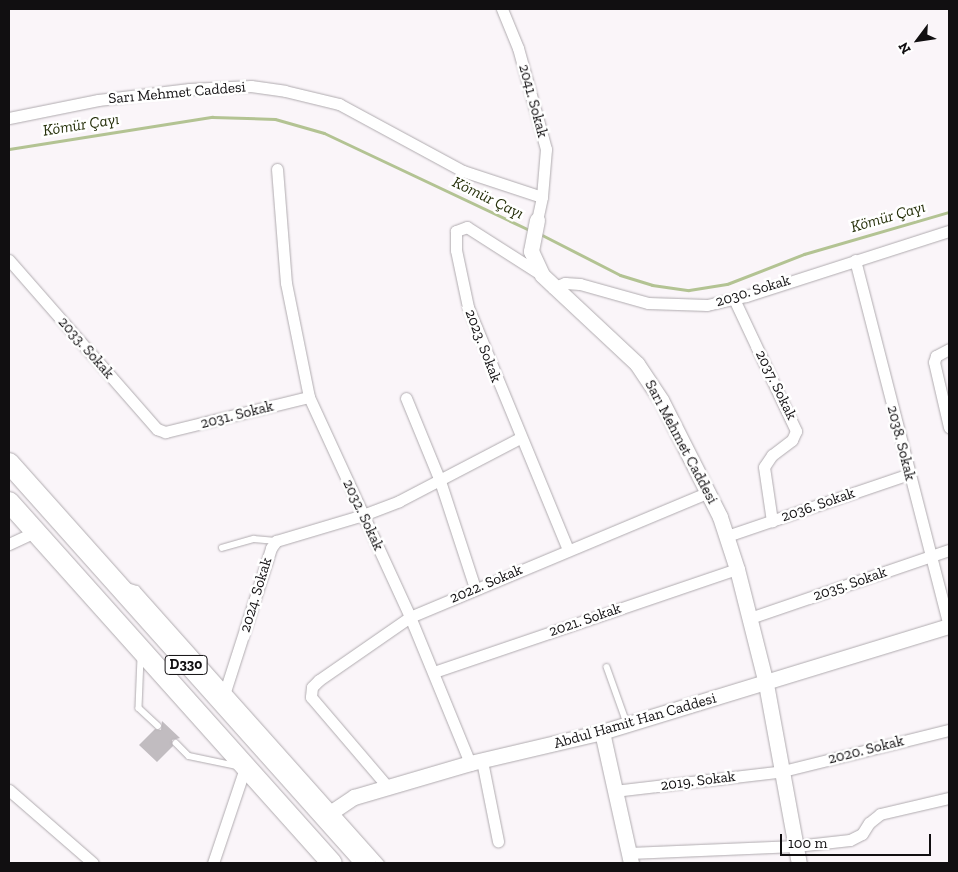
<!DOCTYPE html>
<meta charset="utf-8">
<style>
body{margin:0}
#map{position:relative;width:958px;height:872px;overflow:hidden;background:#faf5f9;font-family:"Zilla Slab",serif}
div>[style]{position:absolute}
.stream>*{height:3px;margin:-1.5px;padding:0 1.5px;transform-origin:1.5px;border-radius:1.5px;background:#b3c393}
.building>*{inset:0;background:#c1bcc0}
.roads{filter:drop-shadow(0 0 1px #b0abaf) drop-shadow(0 0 1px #b0abaf)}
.lane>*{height:5.5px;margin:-2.75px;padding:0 2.75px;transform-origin:2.75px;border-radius:2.75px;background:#fff}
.street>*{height:11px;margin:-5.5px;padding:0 5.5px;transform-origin:5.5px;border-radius:5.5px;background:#fff}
.secondary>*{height:15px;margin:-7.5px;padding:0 7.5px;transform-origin:7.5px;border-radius:7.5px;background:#fff}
.highway>*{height:20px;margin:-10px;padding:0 10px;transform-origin:10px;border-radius:10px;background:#fff}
span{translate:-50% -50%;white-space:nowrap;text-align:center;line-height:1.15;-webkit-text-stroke:5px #fff;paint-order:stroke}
.shield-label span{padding:1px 4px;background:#fff;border:1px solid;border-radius:4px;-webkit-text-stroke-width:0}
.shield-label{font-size:14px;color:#110f11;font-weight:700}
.street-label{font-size:15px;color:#110f11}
.water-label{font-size:16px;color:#242e08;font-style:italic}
.frame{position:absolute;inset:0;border:10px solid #110f11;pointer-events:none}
.north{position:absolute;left:893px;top:15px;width:50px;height:50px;-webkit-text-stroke:4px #fff;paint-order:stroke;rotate:239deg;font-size:14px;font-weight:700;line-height:20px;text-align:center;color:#110f11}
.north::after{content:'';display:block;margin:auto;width:18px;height:22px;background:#110f11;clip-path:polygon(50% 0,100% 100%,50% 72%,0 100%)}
.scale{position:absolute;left:780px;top:834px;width:151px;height:22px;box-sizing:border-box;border:2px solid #110f11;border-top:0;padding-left:6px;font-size:15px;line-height:18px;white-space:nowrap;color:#110f11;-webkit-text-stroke:4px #fff;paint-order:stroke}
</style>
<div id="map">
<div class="stream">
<i style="left:9px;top:149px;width:206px;rotate:-9deg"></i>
<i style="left:212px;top:117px;width:63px;rotate:1.8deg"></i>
<i style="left:275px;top:119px;width:51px;rotate:15.9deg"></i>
<i style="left:324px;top:133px;width:227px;rotate:25.3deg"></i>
<i style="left:540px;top:234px;width:90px;rotate:27.1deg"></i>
<i style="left:620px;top:275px;width:34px;rotate:17deg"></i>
<i style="left:652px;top:285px;width:37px;rotate:8deg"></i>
<i style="left:689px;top:290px;width:38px;rotate:-9deg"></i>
<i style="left:727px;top:284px;width:83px;rotate:-21.3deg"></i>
<i style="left:804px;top:254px;width:151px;rotate:-16.2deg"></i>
</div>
<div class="building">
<i style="clip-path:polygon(162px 721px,180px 738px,172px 740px,173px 746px,157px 762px,139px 745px,155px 729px,161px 730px)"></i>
</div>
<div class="roads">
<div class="lane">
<i style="left:222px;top:548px;width:33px;rotate:-16deg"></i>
<i style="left:254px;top:539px;width:22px;rotate:5deg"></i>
<i style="left:127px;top:586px;width:10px;rotate:17deg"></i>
<i style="left:137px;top:589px;width:367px;rotate:48.3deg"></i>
<i style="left:141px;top:658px;width:50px;rotate:92.3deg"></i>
<i style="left:139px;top:708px;width:26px;rotate:43deg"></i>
<i style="left:607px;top:667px;width:59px;rotate:70.3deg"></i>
<i style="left:176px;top:743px;width:18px;rotate:45deg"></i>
<i style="left:189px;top:756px;width:49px;rotate:11.8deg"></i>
</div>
<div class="street">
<i style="left:502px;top:9px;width:42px;rotate:67.7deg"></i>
<i style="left:518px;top:48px;width:105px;rotate:74.5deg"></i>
<i style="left:546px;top:149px;width:48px;rotate:94.8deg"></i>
<i style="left:9px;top:118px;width:91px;rotate:-11.4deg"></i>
<i style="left:98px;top:100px;width:92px;rotate:-6.9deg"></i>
<i style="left:189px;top:89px;width:62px;rotate:-2.8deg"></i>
<i style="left:251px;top:86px;width:34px;rotate:8deg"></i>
<i style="left:285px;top:91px;width:56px;rotate:13.5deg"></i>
<i style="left:339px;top:104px;width:141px;rotate:28.4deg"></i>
<i style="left:463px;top:171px;width:83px;rotate:18.2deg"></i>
<i style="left:542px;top:197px;width:24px;rotate:102deg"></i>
<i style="left:277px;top:169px;width:114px;rotate:85.5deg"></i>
<i style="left:286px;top:283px;width:116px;rotate:78.6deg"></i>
<i style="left:309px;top:397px;width:242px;rotate:65.3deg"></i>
<i style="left:410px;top:617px;width:111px;rotate:145.3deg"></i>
<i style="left:319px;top:680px;width:10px;rotate:135deg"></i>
<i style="left:312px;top:687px;width:10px;rotate:96deg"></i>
<i style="left:311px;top:697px;width:118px;rotate:49.5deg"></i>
<i style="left:9px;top:260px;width:225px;rotate:48.8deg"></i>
<i style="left:157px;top:429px;width:9px;rotate:21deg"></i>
<i style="left:165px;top:432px;width:148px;rotate:-13.7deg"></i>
<i style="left:855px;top:260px;width:377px;rotate:75.6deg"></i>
<i style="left:542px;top:275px;width:89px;rotate:-147.4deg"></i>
<i style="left:467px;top:227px;width:12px;rotate:160deg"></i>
<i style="left:456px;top:231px;width:19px;rotate:90deg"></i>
<i style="left:456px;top:250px;width:58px;rotate:78.1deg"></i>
<i style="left:468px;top:307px;width:263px;rotate:67.6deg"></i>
<i style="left:553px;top:288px;width:13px;rotate:-23deg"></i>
<i style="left:565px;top:283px;width:15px;rotate:4deg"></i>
<i style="left:580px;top:284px;width:71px;rotate:15.6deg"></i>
<i style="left:648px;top:303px;width:59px;rotate:1.9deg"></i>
<i style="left:707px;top:305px;width:40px;rotate:-13deg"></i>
<i style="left:746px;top:296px;width:213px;rotate:-17.8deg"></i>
<i style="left:734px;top:299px;width:146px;rotate:64.8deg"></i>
<i style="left:796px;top:431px;width:10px;rotate:114deg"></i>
<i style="left:792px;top:440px;width:25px;rotate:143deg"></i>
<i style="left:772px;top:455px;width:14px;rotate:124deg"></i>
<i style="left:764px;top:467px;width:55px;rotate:81.6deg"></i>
<i style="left:949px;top:349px;width:15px;rotate:152deg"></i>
<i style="left:936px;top:356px;width:6px;rotate:108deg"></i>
<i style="left:934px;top:362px;width:67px;rotate:77deg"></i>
<i style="left:406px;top:398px;width:90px;rotate:67.7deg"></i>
<i style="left:440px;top:481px;width:113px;rotate:71.9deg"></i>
<i style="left:727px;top:536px;width:192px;rotate:-18.8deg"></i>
<i style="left:9px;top:544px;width:29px;rotate:-25deg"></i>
<i style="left:750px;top:618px;width:210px;rotate:-18.9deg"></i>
<i style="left:434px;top:672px;width:320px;rotate:-18.8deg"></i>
<i style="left:221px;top:704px;width:164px;rotate:-72.2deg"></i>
<i style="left:271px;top:548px;width:9px;rotate:-54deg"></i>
<i style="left:276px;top:541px;width:91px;rotate:-16.6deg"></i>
<i style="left:363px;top:515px;width:39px;rotate:-21deg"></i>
<i style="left:399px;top:501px;width:136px;rotate:-27.5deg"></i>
<i style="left:482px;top:761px;width:82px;rotate:78.7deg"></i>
<i style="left:470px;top:763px;width:158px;rotate:-112.3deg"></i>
<i style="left:410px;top:617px;width:324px;rotate:-22.7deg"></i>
<i style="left:9px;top:790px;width:111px;rotate:41deg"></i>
<i style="left:614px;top:791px;width:170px;rotate:-6.7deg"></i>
<i style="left:783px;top:771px;width:171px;rotate:-13.9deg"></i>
<i style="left:629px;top:853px;width:167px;rotate:-2.4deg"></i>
<i style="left:796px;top:846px;width:54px;rotate:-6.3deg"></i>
<i style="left:850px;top:840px;width:13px;rotate:-27deg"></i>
<i style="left:862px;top:834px;width:13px;rotate:-58deg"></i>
<i style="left:869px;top:823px;width:14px;rotate:-39deg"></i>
<i style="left:880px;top:814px;width:71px;rotate:-13.1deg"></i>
<i style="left:213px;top:863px;width:100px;rotate:-71.4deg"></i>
</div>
<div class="secondary">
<i style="left:537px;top:220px;width:32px;rotate:101deg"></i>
<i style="left:531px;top:251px;width:26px;rotate:65deg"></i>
<i style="left:542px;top:275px;width:130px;rotate:43.1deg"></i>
<i style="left:637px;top:364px;width:43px;rotate:56.3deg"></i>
<i style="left:661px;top:400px;width:131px;rotate:63.2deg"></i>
<i style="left:720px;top:517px;width:55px;rotate:71.9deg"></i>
<i style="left:737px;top:569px;width:119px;rotate:75.8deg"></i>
<i style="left:766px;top:684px;width:182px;rotate:79.6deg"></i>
<i style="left:602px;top:732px;width:134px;rotate:77.5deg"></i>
<i style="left:324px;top:817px;width:36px;rotate:-34deg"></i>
<i style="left:354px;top:797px;width:121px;rotate:-16.3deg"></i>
<i style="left:470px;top:763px;width:136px;rotate:-13.2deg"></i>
<i style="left:602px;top:732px;width:363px;rotate:-17deg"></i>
</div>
<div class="highway">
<i style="left:9px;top:463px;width:536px;rotate:48.25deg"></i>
<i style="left:9px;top:502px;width:484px;rotate:48.2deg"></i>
</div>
</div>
<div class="shield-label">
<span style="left:186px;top:665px">D330</span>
</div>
<div class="street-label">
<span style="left:177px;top:93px;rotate:-5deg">Sarı Mehmet Caddesi</span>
<span style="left:533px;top:101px;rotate:75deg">2041. Sokak</span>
<span style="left:753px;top:291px;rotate:-17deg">2030. Sokak</span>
<span style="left:483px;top:346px;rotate:69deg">2023. Sokak</span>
<span style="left:86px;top:348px;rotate:49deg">2033. Sokak</span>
<span style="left:776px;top:385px;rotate:64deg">2037. Sokak</span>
<span style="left:237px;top:415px;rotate:-14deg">2031. Sokak</span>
<span style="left:681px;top:442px;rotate:62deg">Sarı Mehmet Caddesi</span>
<span style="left:901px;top:443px;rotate:76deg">2038. Sokak</span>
<span style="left:818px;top:505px;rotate:-19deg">2036. Sokak</span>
<span style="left:363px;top:515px;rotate:65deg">2032. Sokak</span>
<span style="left:486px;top:584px;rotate:-23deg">2022. Sokak</span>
<span style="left:850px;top:584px;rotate:-19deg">2035. Sokak</span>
<span style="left:256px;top:595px;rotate:-73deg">2024. Sokak</span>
<span style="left:585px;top:620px;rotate:-19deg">2021. Sokak</span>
<span style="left:635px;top:721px;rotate:-16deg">Abdul Hamit Han Caddesi</span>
<span style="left:866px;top:750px;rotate:-14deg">2020. Sokak</span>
<span style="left:698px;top:781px;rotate:-7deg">2019. Sokak</span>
</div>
<div class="water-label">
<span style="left:81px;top:125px;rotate:-9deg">Kömür Çayı</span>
<span style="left:488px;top:198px;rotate:26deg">Kömür Çayı</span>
<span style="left:888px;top:217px;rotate:-16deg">Kömür Çayı</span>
</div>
<div class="frame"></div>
<div class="north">N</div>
<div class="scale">100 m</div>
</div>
